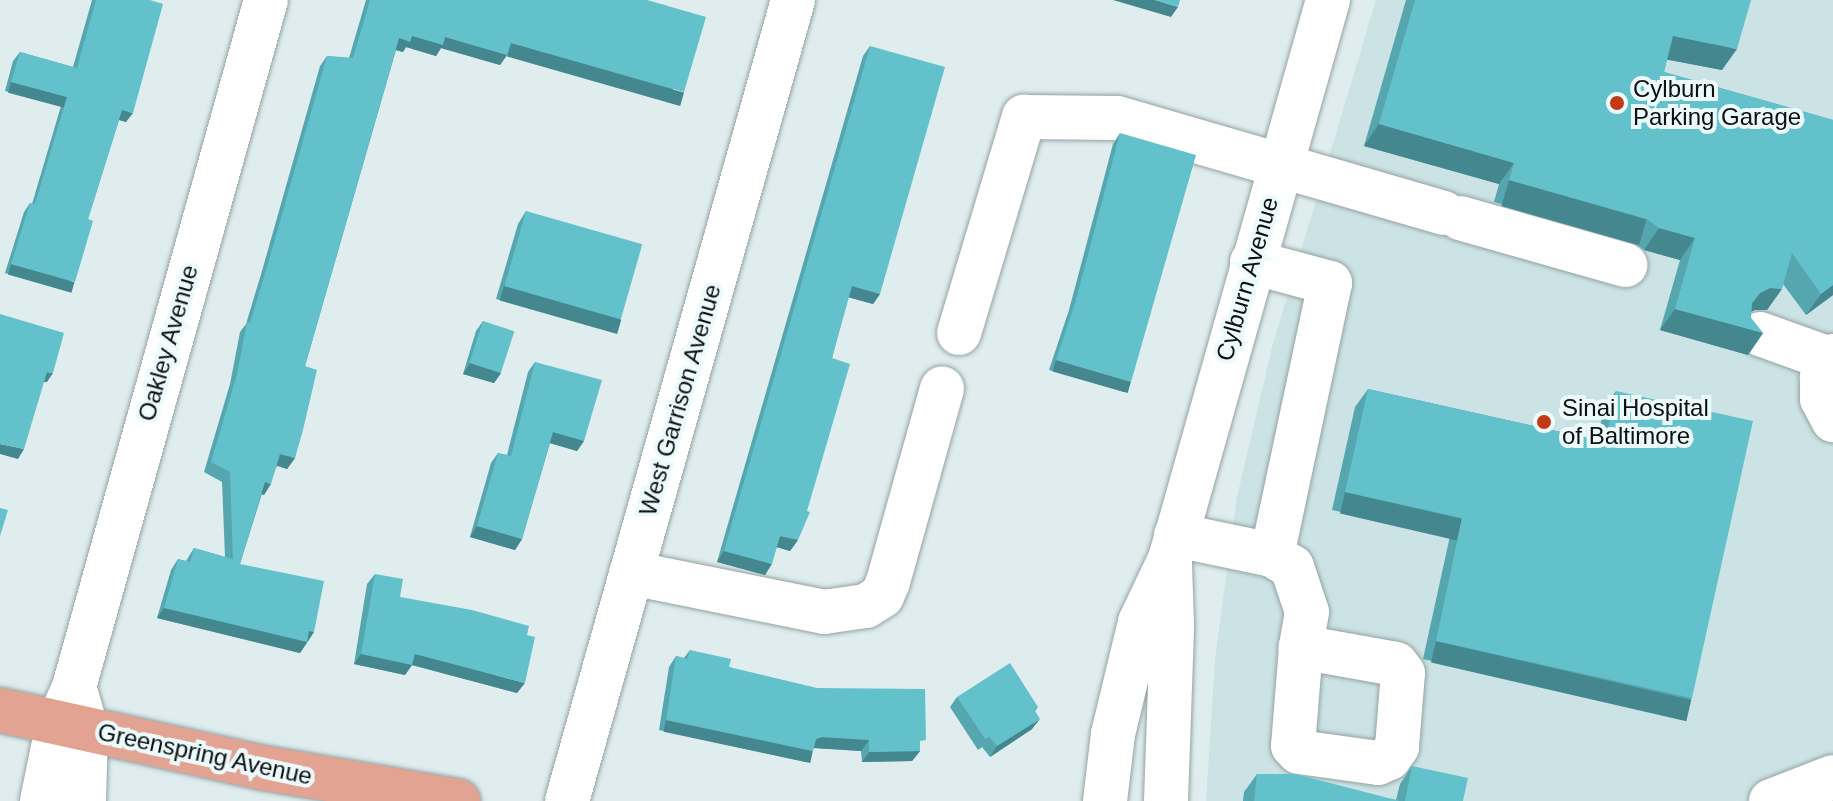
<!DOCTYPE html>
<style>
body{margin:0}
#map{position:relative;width:1833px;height:801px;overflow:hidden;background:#dfedee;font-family:Helvetica,sans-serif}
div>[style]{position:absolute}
.built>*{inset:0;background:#cce3e5}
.roads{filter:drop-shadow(0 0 2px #95a2a3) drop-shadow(0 0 2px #95a2a3)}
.minor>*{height:44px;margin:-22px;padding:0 22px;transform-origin:22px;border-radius:22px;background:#fff}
.major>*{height:44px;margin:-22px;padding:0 22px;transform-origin:22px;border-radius:22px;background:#e2a393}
.wall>*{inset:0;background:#55a6af}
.shaded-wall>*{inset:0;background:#45878e;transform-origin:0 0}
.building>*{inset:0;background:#63c1cb;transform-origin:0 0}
.dots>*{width:22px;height:22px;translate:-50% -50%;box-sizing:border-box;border:4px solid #edfafc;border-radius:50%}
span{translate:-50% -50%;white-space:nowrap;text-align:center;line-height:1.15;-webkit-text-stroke:8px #edfafc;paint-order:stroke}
.poi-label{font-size:24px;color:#0c1011}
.left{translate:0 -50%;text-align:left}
.street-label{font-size:24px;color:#0c1011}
</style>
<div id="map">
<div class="built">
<i style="clip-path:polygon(1376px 0,1833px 0,1833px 801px,1206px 801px,1215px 659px,1237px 497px,1272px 347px)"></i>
</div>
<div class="roads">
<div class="minor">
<i style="left:1460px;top:218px;width:172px;rotate:15.9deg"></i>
<i style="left:1252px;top:262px;width:81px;rotate:15.1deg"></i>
<i style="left:1330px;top:283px;width:278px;rotate:102deg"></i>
<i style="left:959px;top:333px;width:226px;rotate:-73.3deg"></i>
<i style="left:1024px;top:117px;width:93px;rotate:0.6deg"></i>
<i style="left:1117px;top:118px;width:340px;rotate:16.2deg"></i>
<i style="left:1760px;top:334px;width:74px;rotate:19.7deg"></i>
<i style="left:1833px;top:356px;width:25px;rotate:117deg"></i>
<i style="left:1822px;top:378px;width:21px;rotate:90deg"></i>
<i style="left:1822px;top:399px;width:24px;rotate:62deg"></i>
<i style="left:1176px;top:535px;width:98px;rotate:11.8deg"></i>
<i style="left:1272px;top:555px;width:23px;rotate:31deg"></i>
<i style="left:1292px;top:567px;width:47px;rotate:71.6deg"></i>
<i style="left:1307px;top:612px;width:36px;rotate:100deg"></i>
<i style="left:1301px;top:647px;width:99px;rotate:94.6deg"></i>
<i style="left:1293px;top:746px;width:8px;rotate:45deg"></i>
<i style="left:1299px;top:752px;width:80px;rotate:7.9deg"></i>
<i style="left:1378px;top:763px;width:12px;rotate:-24deg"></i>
<i style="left:1389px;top:758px;width:14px;rotate:-54deg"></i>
<i style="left:1397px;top:747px;width:74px;rotate:-85.4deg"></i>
<i style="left:1403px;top:673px;width:11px;rotate:-128deg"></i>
<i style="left:1396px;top:664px;width:97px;rotate:-169.9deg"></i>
<i style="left:631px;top:573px;width:197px;rotate:11.4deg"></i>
<i style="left:824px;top:612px;width:42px;rotate:-8.1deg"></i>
<i style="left:866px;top:606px;width:19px;rotate:-32deg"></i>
<i style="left:882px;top:596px;width:15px;rotate:-67deg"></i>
<i style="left:888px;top:582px;width:201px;rotate:-74.4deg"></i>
<i style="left:76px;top:693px;width:37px;rotate:74deg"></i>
<i style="left:86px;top:729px;width:72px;rotate:91.6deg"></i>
<i style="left:42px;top:801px;width:80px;rotate:-78.4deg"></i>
<i style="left:58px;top:723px;width:39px;rotate:-66deg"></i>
<i style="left:74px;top:687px;width:713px;rotate:-74.39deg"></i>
<i style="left:567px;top:801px;width:832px;rotate:-74.24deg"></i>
<i style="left:1105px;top:801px;width:67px;rotate:-83.2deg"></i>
<i style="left:1113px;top:734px;width:115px;rotate:-76.4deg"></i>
<i style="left:1140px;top:622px;width:70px;rotate:-64.5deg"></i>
<i style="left:1170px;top:559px;width:581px;rotate:-74.22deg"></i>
<i style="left:1166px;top:801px;width:176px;rotate:-88deg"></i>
<i style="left:1172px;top:625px;width:59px;rotate:-91.9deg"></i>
<i style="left:1771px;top:801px;width:66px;rotate:-21.2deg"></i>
</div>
<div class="major">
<i style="left:0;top:710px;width:270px;rotate:12.4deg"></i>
<i style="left:264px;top:768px;width:197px;rotate:9.7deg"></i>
</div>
</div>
<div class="wall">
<i style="clip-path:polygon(92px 0,150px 0,126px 122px,119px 120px,88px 219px,68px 291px,5px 273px,24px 212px,30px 203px,32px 204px,61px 106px,5px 91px,13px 61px,20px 52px,73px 67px)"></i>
<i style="clip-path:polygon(366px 0,647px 0,677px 103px,507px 55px,500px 65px,441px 48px,436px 56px,406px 47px,403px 52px,396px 50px,305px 366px,295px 458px,287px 469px,277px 466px,264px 495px,262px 494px,240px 564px,314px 632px,300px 653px,157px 618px,171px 570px,178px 559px,186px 561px,194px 548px,225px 557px,222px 482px,204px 472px,230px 384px,240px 332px,246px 324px,262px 271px,320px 66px,327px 56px,349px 58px)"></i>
<i style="clip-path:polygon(1406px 0,1751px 0,1722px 70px,1667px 59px,1664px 72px,1833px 120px,1833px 295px,1806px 315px,1783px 284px,1767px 310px,1755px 310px,1751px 311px,1751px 318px,1763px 333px,1748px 355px,1660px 330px,1680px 260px,1644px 250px,1632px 241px,1494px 202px,1499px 184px,1364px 146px)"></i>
<i style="clip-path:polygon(870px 46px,880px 294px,873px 304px,848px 297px,832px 358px,798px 540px,790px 551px,777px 547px,765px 575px,717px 562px,863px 56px)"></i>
<i style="clip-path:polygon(1120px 133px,1124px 392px,1049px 370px,1069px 310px,1113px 144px)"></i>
<i style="clip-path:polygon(526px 211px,621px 320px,612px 332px,496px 299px,518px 224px)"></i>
<i style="clip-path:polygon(483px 321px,501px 373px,494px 383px,463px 374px,476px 331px)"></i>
<i style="clip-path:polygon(535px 362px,584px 441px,577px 451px,550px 443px,522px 539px,515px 550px,470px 537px,491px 463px,498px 453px,507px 455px,528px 372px)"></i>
<i style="clip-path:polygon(1368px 389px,1597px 440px,1604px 408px,1616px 391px,1692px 698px,1679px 715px,1423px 659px,1450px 536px,1332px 510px,1355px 407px)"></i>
<i style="clip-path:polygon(375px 574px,400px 597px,517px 693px,412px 665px,405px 675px,354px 664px,367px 584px)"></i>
<i style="clip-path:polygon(690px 650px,920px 749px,920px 751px,912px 761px,862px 762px,861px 751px,814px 748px,806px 762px,659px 730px,669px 667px,676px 656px,684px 658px)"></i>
<i style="clip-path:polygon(957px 697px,1038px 707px,1035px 711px,1032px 729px,990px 757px,982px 747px,978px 750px,950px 707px)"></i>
<i style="clip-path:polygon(1412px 766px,1463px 801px,1243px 801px,1244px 792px,1257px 774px,1396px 800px,1400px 784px)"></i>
</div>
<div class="shaded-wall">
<i style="clip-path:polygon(1113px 0,1155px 0,1178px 7px,1171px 17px)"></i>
<i style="clip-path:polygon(412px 36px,445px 37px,507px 55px,500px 65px,441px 48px,436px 56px,406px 47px,403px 52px,392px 49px,399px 38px)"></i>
<i style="clip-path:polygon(1673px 36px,1737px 49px,1722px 70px,1658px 58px)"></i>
<i style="left:511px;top:43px;width:180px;height:14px;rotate:16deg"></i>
<i style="left:11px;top:82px;width:58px;height:11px;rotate:15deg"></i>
<i style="clip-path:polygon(122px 110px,133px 113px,126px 122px,116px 119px)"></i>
<i style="clip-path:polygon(1379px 124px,1514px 163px,1499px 184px,1364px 146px)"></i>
<i style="left:1509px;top:180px;width:143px;height:27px;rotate:16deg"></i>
<i style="clip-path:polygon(1659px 228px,1695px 238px,1680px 260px,1644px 250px)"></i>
<i style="left:11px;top:264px;width:66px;height:11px;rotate:16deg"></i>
<i style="clip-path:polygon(1833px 285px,1833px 295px,1806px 315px,1821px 294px)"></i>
<i style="left:504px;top:286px;width:122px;height:15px;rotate:16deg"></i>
<i style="clip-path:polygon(852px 286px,880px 294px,873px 304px,844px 296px)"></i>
<i style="clip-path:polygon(1770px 288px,1782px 289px,1767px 310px,1755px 310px,1744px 315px,1760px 293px)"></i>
<i style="clip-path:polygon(1675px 309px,1763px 333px,1748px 355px,1660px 330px)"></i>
<i style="left:1056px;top:360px;width:78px;height:12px;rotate:16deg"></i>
<i style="clip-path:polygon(470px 363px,501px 373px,494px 383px,463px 374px)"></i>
<i style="clip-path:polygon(47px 372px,53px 373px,47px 382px,41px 382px)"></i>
<i style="clip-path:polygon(553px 432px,584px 441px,577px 451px,546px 442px)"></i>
<i style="clip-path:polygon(0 444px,24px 449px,18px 459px,0 454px)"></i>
<i style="clip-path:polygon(280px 454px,295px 458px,287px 469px,273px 464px)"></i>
<i style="clip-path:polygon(265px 482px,271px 484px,264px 495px,258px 493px)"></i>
<i style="left:1345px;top:492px;width:120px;height:22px;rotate:13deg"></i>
<i style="clip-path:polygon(477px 526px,522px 539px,515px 550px,470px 537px)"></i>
<i style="clip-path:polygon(780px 536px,798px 540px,790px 551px,773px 546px)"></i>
<i style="clip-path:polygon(724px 551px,772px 564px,765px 575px,717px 562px)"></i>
<i style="clip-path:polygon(164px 608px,309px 631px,314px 632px,300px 653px,157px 618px)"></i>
<i style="left:1436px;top:641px;width:262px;height:22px;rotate:13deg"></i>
<i style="clip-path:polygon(361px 654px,415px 654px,525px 683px,517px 693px,412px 665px,405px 675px,354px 664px)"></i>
<i style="clip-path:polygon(1040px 719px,1032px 729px,990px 757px,997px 746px)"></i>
<i style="left:666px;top:720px;width:150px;height:12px;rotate:12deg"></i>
<i style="clip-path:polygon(822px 737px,869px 740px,861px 751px,814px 748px,816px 739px)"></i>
<i style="clip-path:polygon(920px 751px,912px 761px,862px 762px,869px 752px)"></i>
</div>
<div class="building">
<i style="clip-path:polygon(96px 0,150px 0,163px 4px,133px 113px,122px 110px,88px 219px,93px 221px,75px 282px,11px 264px,30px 203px,35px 204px,67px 97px,11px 82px,20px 52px,77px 68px)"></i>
<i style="clip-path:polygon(370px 0,647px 0,706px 17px,684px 92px,511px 43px,507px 55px,445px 37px,443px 45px,412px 36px,410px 42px,399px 38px,305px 366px,317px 370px,303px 430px,295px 458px,280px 454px,271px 484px,265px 482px,240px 564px,324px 581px,314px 632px,309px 631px,307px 642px,164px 608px,178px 559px,190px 562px,194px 548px,233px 559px,230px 472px,211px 462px,237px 374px,247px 322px,250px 323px,269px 260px,327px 56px,353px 58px)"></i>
<i style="clip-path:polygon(1155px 0,1180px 0,1178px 7px)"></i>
<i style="clip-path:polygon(1415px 0,1751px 0,1737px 49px,1673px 36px,1664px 72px,1833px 120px,1833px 285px,1821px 294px,1792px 253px,1782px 289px,1770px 288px,1760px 293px,1752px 303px,1751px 318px,1763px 333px,1675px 309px,1695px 238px,1659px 228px,1647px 219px,1509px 180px,1514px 163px,1379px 124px)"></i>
<i style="clip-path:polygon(870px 46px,945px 67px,880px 294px,852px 286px,832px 358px,850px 364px,807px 511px,810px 512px,798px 540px,780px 536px,772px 564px,724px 551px)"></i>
<i style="clip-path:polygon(1120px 133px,1196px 155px,1131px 382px,1056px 360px,1076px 300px)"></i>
<i style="left:526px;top:211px;width:121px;height:78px;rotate:16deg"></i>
<i style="clip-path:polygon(0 314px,64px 333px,53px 373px,47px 372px,24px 449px,0 444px)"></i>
<i style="left:483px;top:321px;width:33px;height:44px;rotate:18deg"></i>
<i style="clip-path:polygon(535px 362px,602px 380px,584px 441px,553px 432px,522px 539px,477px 526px,498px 453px,511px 456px)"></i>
<i style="clip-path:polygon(1368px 389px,1605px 442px,1616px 391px,1753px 421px,1692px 698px,1436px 641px,1462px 518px,1345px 492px)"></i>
<i style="clip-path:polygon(0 508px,8px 510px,0 536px)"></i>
<i style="clip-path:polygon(375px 574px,403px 579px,400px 597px,472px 610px,529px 626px,527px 635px,535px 637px,525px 683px,415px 654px,412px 665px,361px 654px)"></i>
<i style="clip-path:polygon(690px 650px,731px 659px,729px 667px,817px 688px,925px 689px,926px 740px,920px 741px,920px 751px,869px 752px,869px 740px,822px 737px,816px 739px,813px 751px,666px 720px,676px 656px,687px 659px)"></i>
<i style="clip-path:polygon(1010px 663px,1038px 707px,1034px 709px,1040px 719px,997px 746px,989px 737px,985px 739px,957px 697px)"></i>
<i style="clip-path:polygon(1412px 766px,1468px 778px,1463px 801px,1405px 801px)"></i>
<i style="clip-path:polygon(1257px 774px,1295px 774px,1400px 801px,1254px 801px)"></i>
</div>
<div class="dots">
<i style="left:1617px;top:103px;background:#c23914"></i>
<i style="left:1544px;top:422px;background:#c23914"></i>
</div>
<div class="poi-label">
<span class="left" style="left:1633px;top:103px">Cylburn<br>Parking Garage</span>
<span class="left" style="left:1562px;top:422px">Sinai Hospital<br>of Baltimore</span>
</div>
<div class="street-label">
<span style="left:1247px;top:279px;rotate:-74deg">Cylburn Avenue</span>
<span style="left:168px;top:343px;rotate:-74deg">Oakley Avenue</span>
<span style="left:680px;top:400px;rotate:-74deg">West Garrison Avenue</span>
<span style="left:205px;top:754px;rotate:12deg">Greenspring Avenue</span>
</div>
</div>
